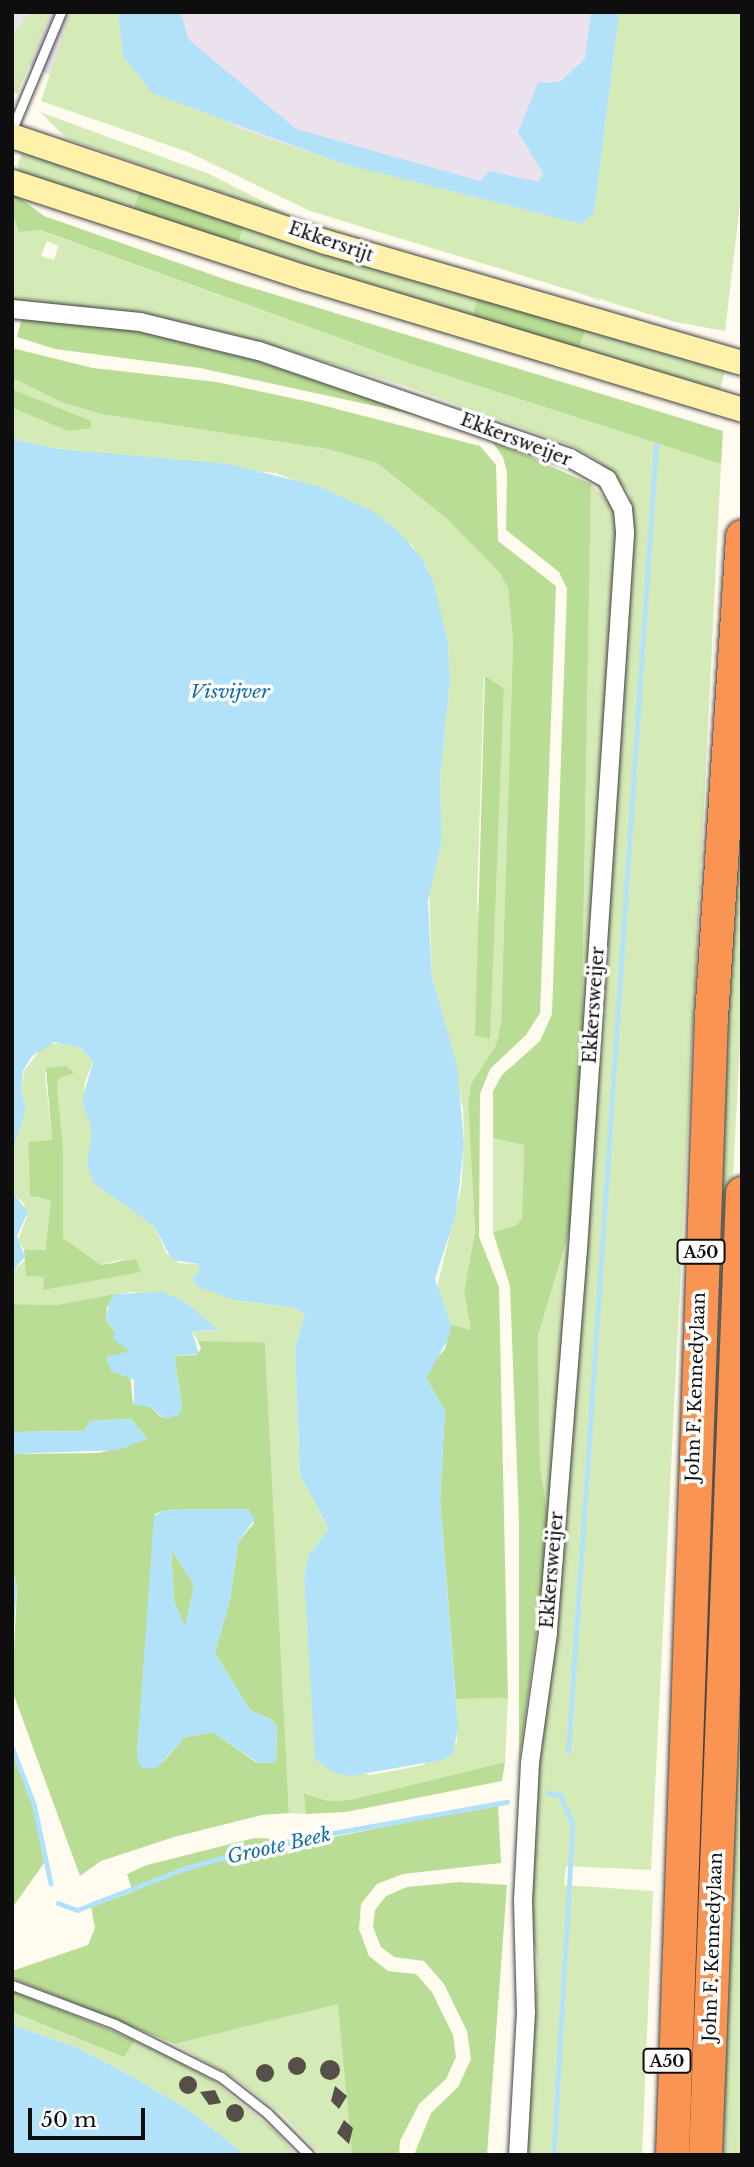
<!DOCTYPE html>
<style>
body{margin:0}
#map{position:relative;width:754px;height:2167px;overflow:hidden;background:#fffbef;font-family:"Libre Baskerville",serif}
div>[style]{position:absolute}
.industrial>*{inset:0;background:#ebe2ed}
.green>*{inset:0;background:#d5ebb7;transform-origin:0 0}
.forest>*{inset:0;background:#badd95;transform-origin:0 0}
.water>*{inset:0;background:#b1e2f9}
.stream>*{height:4.5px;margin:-2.25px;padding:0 2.25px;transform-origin:2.25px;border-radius:2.25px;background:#b1e2f9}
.building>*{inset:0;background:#574e4a}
.round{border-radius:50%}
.roads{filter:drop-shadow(0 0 2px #414141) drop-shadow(0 0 2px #414141)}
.lane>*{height:9px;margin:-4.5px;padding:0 4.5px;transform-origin:4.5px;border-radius:4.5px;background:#fff}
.street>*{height:18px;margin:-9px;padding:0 9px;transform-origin:9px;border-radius:9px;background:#fff}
.secondary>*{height:24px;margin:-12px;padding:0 12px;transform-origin:12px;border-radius:12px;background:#fff0aa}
.highway>*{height:33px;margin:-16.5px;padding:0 16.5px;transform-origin:16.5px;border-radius:16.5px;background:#fa9452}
span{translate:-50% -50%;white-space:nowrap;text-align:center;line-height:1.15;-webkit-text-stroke:7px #fff;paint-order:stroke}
.shield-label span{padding:2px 5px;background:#fff;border:2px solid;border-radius:5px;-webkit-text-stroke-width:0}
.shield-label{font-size:16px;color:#0e0e0e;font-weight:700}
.street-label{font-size:18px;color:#0e0e0e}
.water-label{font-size:19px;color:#126ea6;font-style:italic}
.frame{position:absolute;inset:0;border:14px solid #0e0e0e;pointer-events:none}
.scale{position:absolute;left:28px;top:2108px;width:117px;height:32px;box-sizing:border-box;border:4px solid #0e0e0e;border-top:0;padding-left:9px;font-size:21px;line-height:24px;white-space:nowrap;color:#0e0e0e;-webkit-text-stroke:5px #fff;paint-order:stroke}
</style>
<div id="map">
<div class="industrial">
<i style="clip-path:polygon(12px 12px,656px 12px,635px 175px,599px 301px,12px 59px)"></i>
</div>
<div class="green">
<i style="clip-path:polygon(30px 12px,52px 12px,17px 94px,12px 92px,12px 36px)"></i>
<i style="clip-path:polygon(70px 12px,118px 12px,123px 56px,238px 128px,344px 164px,582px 224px,594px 212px,619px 12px,742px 12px,740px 205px,725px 331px,675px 322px,310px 211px,188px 152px,41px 101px)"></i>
<i style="clip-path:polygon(40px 112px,209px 174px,298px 219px,67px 139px)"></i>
<i style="clip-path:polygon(23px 152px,141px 187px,134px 211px,20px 175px,18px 163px)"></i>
<i style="clip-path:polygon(evenodd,12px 213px,19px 232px,39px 230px,408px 363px,721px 464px,651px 1870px,566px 1866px,564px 1885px,653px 1891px,642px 2155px,527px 2155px,538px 1960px,530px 1924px,534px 1800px,632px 510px,629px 492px,597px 460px,573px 446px,405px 386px,264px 343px,109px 311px,12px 299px,12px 213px,47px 241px,58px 246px,54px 260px,41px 256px,47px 241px)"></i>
<i style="left:246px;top:221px;width:244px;height:27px;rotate:18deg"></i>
<i style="clip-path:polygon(585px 330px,725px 371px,720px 390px,578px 355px)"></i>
<i style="clip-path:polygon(evenodd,12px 378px,61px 402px,101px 414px,327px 449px,377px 463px,446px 518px,499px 572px,508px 587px,513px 642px,501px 1022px,496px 1045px,471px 1084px,468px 1103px,475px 1231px,464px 1292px,471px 1330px,450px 1324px,436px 1291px,461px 1188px,464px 1144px,463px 1109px,432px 978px,429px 889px,442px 840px,440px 782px,450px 681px,448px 642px,427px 567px,412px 545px,340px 496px,275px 473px,59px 449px,12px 439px,12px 408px,68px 431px,92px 423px,12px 389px,12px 378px,484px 677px,504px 688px,489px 1039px,477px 901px,484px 677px)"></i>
<i style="clip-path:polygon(591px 484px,610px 504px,617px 520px,585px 1036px,582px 1007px)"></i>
<i style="clip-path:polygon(742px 727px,742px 1006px,728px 1272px,716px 1328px,713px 1275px)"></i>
<i style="clip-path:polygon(64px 1042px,81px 1048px,93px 1062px,84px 1085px,93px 1135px,87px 1166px,154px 1226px,167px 1254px,179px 1263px,199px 1264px,199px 1272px,234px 1300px,292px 1307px,305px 1314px,295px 1349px,300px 1475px,329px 1529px,308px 1556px,304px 1578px,316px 1759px,370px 1775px,423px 1765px,457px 1742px,456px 1699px,508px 1698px,505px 1762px,350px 1800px,328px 1801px,305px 1793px,306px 1814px,289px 1813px,265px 1342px,198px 1341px,192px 1331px,219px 1330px,184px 1301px,131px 1292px,56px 1305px,12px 1304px,12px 1272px,24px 1261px,34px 1277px,44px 1276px,44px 1290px,126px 1258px,101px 1265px,63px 1238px,52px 1067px,45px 1073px,52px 1141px,37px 1141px,28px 1148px,29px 1180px,36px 1198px,50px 1199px,51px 1204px,50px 1234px,44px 1250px,24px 1250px,18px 1240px,27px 1216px,24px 1204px,12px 1192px,14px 1139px,26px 1109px,21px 1089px,24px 1071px,44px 1045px)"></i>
<i style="clip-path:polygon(493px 1138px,524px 1145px,522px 1218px,517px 1225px,493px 1232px)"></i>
<i style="clip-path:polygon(569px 1234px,556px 1430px,550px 1531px,540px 1465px,538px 1336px)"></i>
<i style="clip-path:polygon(742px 1668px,742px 2155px,723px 2155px,727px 1978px)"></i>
<i style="clip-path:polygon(339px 2003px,352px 2155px,321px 2155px,282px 2114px,235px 2078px,175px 2044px)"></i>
<i style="clip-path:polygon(12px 2012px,124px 2057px,135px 2041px,165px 2055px,211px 2079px,276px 2132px,296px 2155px,245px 2155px,188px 2109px,120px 2070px,76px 2047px,12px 2025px)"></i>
</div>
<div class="forest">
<i style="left:141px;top:187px;width:110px;height:25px;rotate:18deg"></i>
<i style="clip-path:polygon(12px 192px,44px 216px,230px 281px,723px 431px,721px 464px,408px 363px,40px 230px,19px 232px,12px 213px)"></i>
<i style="left:478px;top:297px;width:112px;height:25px;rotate:17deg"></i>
<i style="clip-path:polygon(22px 318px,117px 327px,161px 337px,257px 361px,421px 416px,200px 368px,55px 349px,17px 337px)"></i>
<i style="clip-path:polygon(12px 348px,93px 368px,217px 382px,310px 402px,480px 446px,496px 465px,498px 541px,556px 586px,540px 1013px,526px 1035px,490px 1069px,480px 1094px,479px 1237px,499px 1287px,508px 1698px,456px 1699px,440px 1500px,445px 1410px,426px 1379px,428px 1368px,445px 1349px,450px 1324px,471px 1330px,464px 1292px,475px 1231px,468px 1103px,471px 1084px,496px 1045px,501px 1022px,513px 642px,508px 588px,499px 572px,446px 518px,377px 463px,327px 449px,101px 414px,61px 402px,12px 378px)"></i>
<i style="clip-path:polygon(12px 389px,91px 421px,91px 428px,68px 431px,12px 408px)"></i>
<i style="clip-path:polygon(491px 440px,591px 484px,582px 1007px,585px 1036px,572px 1223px,538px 1336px,540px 1465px,550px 1531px,519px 1763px,519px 1522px,510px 1286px,493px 1232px,517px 1225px,522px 1218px,524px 1145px,493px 1138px,493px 1091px,502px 1075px,540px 1041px,552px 1014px,567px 589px,559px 572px,506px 530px,507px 473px,503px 457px)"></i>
<i style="clip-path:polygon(485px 676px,504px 688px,490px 1039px,475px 1036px)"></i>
<i style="clip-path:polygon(66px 1066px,74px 1073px,58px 1079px,57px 1089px,63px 1148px,63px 1238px,101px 1265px,136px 1259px,141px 1272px,43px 1290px,44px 1277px,26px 1276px,24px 1250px,45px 1250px,51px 1204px,50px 1200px,30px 1196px,28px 1148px,29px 1142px,52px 1140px,46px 1068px)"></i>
<i style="clip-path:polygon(evenodd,116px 1294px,107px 1307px,106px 1320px,130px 1351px,111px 1371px,130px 1375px,133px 1403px,151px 1407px,161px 1417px,182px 1406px,174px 1356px,196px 1355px,201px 1349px,198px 1341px,265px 1342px,289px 1813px,262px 1815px,174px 1837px,101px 1861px,80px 1876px,12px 1690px,17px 1588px,12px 1567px,12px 1454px,99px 1453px,147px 1439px,131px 1419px,90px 1421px,85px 1431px,12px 1432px,12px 1304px,56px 1305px,116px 1294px,248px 1509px,254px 1523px,238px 1542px,230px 1600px,215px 1653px,250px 1710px,272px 1720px,277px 1728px,276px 1762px,257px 1763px,213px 1732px,185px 1737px,163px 1762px,137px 1756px,155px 1514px,165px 1510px,248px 1509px)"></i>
<i style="clip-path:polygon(171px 1549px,194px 1585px,185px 1627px,174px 1601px)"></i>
<i style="clip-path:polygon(12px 1747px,34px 1804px,47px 1859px,12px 1908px)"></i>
<i style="clip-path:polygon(505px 1762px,502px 1781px,346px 1812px,306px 1814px,304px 1793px,328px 1801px,350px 1800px)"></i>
<i style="clip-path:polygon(498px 1804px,501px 1863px,403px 1874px,377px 1884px,361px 1904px,359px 1929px,369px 1956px,388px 1971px,416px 1974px,432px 1992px,453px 2035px,456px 2057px,446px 2079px,419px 2104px,400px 2141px,399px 2155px,352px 2155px,338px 2004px,175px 2044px,12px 1978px,12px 1971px,88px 1945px,95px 1928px,91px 1907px,133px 1892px,127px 1874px,147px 1865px,254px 1838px,319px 1840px)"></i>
<i style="clip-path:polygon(460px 1882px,507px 1885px,487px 2155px,414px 2155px,431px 2113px,458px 2087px,471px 2059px,467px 2031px,444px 1984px,424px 1961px,394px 1957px,381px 1947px,373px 1927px,375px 1910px,386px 1896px,407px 1887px)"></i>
<i style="clip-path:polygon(12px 1991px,113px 2031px,135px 2041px,124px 2057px,12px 2012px)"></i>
</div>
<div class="water">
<i style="clip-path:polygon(118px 12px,181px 12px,188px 39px,296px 129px,480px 181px,489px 171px,539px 182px,543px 173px,518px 132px,538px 83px,560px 82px,585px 59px,591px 12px,619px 12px,594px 213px,582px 224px,344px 164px,152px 93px,123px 56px)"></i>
<i style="clip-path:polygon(12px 439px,59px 449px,229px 464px,318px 486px,372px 511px,397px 530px,422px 558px,434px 584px,448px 642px,450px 681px,440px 782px,442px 840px,428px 900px,432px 978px,457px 1065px,464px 1144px,456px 1214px,435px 1279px,451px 1326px,449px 1337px,426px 1379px,445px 1410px,440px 1500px,458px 1727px,453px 1754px,442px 1760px,350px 1776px,333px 1772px,315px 1759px,304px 1578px,308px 1556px,329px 1529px,300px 1475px,295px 1349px,305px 1314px,292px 1307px,234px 1300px,199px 1287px,192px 1279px,199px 1272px,199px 1264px,172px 1260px,154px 1226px,94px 1183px,87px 1166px,92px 1130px,82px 1101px,93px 1062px,81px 1048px,55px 1042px,32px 1056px,23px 1071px,21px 1089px,26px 1109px,12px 1151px)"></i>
<i style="clip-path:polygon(12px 1192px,28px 1212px,17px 1236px,25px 1257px,12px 1272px)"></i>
<i style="clip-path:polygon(162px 1292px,184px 1301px,219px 1330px,192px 1331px,199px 1354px,174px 1356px,182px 1406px,179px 1415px,165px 1419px,151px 1407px,134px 1405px,134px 1380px,111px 1371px,106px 1357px,130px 1351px,113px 1339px,115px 1331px,106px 1320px,109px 1302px,116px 1294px)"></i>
<i style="clip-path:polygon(131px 1419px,147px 1439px,118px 1450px,12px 1454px,12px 1432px,84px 1431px,90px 1421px)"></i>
<i style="clip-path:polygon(evenodd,248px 1509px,255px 1519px,238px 1542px,230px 1600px,215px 1653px,250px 1710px,272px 1720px,277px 1728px,276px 1762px,258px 1763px,213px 1732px,185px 1737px,156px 1769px,141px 1768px,137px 1756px,154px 1516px,165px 1510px,248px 1509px,171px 1549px,194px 1585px,185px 1627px,174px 1601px,171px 1549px)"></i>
<i style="clip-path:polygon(12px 1567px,17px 1588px,12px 1649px)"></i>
<i style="clip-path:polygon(12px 2025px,76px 2047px,120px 2070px,188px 2109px,245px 2155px,12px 2155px)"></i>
</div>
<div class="stream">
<i style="left:12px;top:1747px;width:61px;rotate:68.9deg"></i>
<i style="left:34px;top:1804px;width:81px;rotate:77.9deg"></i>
<i style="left:568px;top:1752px;width:1310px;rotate:-86.15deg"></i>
<i style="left:548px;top:1793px;width:12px;rotate:9deg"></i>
<i style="left:560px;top:1795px;width:32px;rotate:66deg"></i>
<i style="left:573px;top:1824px;width:332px;rotate:93.3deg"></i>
<i style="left:58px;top:1903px;width:20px;rotate:20deg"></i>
<i style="left:77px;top:1910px;width:114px;rotate:-21.1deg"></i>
<i style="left:183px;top:1869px;width:87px;rotate:-15.9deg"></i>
<i style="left:267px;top:1845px;width:244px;rotate:-10.2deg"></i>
</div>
<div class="building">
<i class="round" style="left:288px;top:2057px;width:18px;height:18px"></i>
<i class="round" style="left:320px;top:2060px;width:20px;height:20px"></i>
<i class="round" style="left:256px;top:2064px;width:18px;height:18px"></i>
<i class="round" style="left:179px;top:2076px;width:18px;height:18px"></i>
<i style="clip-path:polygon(335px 2086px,347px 2096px,339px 2109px,331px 2101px)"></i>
<i style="clip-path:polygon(215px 2090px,221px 2103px,209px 2105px,200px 2092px)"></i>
<i class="round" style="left:226px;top:2104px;width:18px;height:18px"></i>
<i style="clip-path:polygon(344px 2120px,353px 2128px,349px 2144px,337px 2133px)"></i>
</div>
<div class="roads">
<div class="lane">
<i style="left:12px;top:129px;width:127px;rotate:-67.3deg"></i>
<i style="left:12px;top:1985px;width:110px;rotate:20.7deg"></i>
<i style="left:115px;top:2024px;width:119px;rotate:26.6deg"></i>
<i style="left:221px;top:2077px;width:58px;rotate:38deg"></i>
<i style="left:267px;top:2113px;width:59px;rotate:45deg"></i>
</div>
<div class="street">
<i style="left:12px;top:309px;width:129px;rotate:5.8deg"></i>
<i style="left:140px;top:322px;width:122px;rotate:13.7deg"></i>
<i style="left:259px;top:351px;width:329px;rotate:19deg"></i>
<i style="left:570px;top:458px;width:43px;rotate:29.6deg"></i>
<i style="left:607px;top:479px;width:34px;rotate:62deg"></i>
<i style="left:623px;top:509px;width:25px;rotate:85deg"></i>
<i style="left:625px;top:534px;width:717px;rotate:93.76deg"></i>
<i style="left:578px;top:1249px;width:385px;rotate:94.5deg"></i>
<i style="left:548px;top:1633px;width:131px;rotate:97.9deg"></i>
<i style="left:530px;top:1763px;width:137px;rotate:92.9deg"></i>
<i style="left:523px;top:1900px;width:112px;rotate:88.5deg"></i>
<i style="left:526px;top:2012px;width:143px;rotate:93.2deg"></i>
</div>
<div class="secondary">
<i style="left:12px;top:136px;width:331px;rotate:18.7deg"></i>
<i style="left:326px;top:242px;width:433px;rotate:16.2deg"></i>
<i style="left:12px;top:182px;width:309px;rotate:18.1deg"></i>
<i style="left:306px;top:278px;width:456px;rotate:16.8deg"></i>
</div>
<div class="highway">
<i style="left:672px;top:2155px;width:1139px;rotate:-88.04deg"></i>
<i style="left:711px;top:1017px;width:482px;rotate:-86.3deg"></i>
<i style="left:705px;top:2155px;width:963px;rotate:-87.8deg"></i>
</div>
</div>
<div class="shield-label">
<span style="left:701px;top:1252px">A50</span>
<span style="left:667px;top:2061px">A50</span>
</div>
<div class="street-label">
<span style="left:331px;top:242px;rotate:19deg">Ekkersrijt</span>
<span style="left:516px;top:440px;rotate:21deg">Ekkersweijer</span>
<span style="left:594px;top:1005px;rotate:-86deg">Ekkersweijer</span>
<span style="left:696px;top:1387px;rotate:-88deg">John F. Kennedylaan</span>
<span style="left:552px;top:1570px;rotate:-85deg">Ekkersweijer</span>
<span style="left:713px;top:1947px;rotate:-88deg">John F. Kennedylaan</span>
</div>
<div class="water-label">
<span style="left:230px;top:692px">Visvijver</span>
<span style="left:279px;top:1846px;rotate:-13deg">Groote Beek</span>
</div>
<div class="frame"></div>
<div class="scale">50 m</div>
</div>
